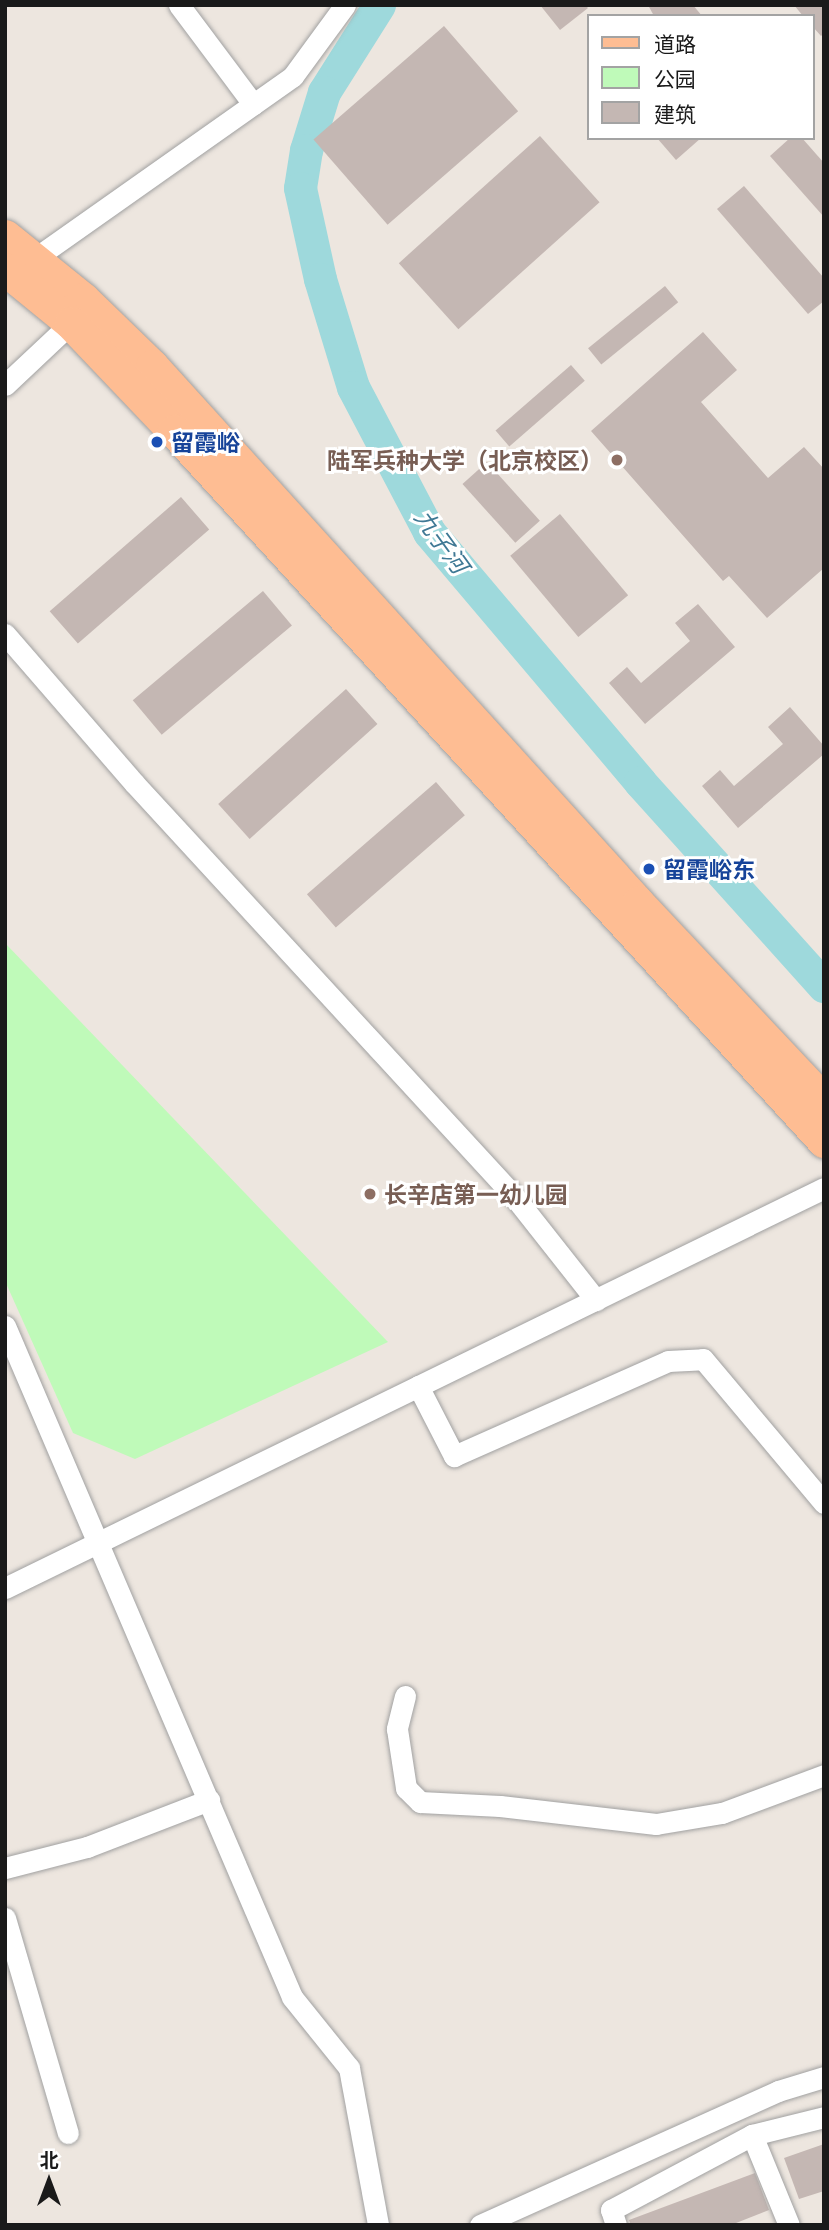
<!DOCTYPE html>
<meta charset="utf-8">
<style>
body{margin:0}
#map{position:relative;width:829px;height:2230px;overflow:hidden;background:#ede6df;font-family:"Noto Sans","Noto Sans SC",sans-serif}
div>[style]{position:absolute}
.park>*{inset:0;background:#bffab9}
.river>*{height:33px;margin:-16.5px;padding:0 16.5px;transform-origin:16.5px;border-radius:16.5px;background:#9ed9dc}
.building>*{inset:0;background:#c4b7b3;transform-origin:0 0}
.roads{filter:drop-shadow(0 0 2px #a1a1a1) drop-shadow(0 0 2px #a1a1a1)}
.minor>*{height:21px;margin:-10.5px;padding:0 10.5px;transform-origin:10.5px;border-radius:10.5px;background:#fff}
.primary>*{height:33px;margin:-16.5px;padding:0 16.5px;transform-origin:16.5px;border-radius:16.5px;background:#febd93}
.dots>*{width:19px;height:19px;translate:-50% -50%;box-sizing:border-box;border:4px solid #fff;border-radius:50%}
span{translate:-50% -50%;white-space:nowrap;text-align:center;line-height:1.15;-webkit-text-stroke:6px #fff;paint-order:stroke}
.transit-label{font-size:23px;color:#164399;font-weight:700}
.left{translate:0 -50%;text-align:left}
.education-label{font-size:23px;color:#785e54;font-weight:700}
.right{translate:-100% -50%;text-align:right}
.water-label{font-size:24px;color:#3e7894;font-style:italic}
.frame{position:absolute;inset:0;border:7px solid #1a1a1a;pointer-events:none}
.legend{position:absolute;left:587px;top:14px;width:228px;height:126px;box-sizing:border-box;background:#fff;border:2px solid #a3a3a3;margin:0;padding:9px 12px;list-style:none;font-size:21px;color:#1a1a1a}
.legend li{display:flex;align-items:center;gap:14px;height:35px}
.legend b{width:35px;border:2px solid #a3a3a3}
.north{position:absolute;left:14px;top:2146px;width:70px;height:70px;-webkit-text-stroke:5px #fff;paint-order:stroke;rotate:0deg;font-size:19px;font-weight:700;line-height:28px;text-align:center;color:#1a1a1a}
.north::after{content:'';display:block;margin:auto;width:24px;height:32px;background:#1a1a1a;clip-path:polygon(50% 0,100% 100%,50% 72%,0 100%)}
</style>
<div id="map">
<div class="park">
<i style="clip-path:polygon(5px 943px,388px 1342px,135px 1459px,73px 1433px,5px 1281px)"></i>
</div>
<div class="river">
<i style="left:379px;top:5px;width:103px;rotate:122.3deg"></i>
<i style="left:324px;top:92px;width:61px;rotate:107.2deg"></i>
<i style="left:306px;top:150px;width:38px;rotate:99deg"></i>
<i style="left:300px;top:188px;width:93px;rotate:77.6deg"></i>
<i style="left:320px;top:279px;width:113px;rotate:73deg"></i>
<i style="left:353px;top:387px;width:164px;rotate:62.3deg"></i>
<i style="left:429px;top:532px;width:327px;rotate:49.8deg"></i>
<i style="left:640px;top:782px;width:275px;rotate:48deg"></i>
</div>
<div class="building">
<i style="clip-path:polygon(540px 5px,585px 5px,588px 8px,560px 30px)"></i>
<i style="clip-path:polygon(648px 5px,693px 5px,702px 16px,654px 16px)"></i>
<i style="clip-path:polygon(794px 5px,824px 5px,824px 33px,821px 36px,813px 27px,813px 16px,803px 16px)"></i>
<i style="left:444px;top:26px;width:113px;height:173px;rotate:49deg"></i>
<i style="left:540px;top:136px;width:89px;height:190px;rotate:48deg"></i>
<i style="clip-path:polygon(657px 138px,701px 138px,676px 160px)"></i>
<i style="clip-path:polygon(790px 138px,802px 138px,824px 163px,824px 217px,770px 156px)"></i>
<i style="clip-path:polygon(744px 186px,824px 278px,824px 301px,808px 314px,717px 209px)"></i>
<i style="left:665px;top:286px;width:21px;height:99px;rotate:51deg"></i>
<i style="clip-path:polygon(703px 332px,737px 370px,701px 402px,768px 478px,804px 447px,824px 469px,824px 568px,767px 618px,729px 576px,723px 581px,591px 431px)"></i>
<i style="left:571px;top:365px;width:21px;height:100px;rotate:49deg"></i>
<i style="left:487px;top:462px;width:79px;height:33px;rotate:48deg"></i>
<i style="left:181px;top:497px;width:43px;height:174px;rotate:49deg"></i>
<i style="left:560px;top:514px;width:106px;height:65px;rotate:50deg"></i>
<i style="left:263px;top:591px;width:45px;height:170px;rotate:50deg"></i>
<i style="clip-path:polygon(698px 604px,735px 647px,645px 724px,609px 683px,627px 667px,641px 683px,690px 641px,675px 623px)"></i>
<i style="left:346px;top:689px;width:47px;height:172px;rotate:48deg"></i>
<i style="clip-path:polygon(790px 707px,824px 746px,824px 754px,738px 828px,702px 786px,720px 770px,734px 786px,783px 744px,768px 727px)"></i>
<i style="left:436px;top:782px;width:44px;height:171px;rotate:49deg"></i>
<i style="clip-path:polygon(824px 2144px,824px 2191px,799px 2199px,784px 2158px)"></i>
<i style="clip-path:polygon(755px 2173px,769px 2210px,731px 2225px,631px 2225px,629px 2220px)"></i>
</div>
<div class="roads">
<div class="minor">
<i style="left:179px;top:5px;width:124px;rotate:53.2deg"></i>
<i style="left:34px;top:259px;width:317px;rotate:-35.2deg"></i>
<i style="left:293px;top:76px;width:88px;rotate:-53.8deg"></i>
<i style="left:5px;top:385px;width:91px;rotate:-43.2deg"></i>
<i style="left:5px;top:634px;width:197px;rotate:49.1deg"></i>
<i style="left:134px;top:783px;width:560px;rotate:47.39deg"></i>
<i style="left:513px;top:1195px;width:134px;rotate:51.7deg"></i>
<i style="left:5px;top:1326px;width:730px;rotate:66.84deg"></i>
<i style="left:292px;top:1997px;width:91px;rotate:51.2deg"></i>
<i style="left:349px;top:2068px;width:160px;rotate:79.5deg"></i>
<i style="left:418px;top:1386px;width:79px;rotate:62.8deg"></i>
<i style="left:454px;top:1456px;width:234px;rotate:-23.9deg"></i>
<i style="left:668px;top:1361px;width:35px;rotate:-3deg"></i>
<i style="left:703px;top:1359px;width:188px;rotate:50deg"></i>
<i style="left:5px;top:1588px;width:911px;rotate:-26.03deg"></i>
<i style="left:405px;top:1696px;width:34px;rotate:104deg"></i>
<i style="left:397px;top:1729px;width:60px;rotate:81.3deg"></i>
<i style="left:406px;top:1788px;width:20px;rotate:45deg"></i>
<i style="left:420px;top:1802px;width:80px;rotate:2.9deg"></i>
<i style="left:500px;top:1806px;width:157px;rotate:6.6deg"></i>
<i style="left:656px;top:1824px;width:67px;rotate:-9.5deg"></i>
<i style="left:722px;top:1813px;width:109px;rotate:-20.4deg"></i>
<i style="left:5px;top:1868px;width:85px;rotate:-14.4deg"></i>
<i style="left:87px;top:1847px;width:131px;rotate:-21.1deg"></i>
<i style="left:5px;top:1918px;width:224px;rotate:73.7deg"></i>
<i style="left:752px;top:2135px;width:97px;rotate:67.7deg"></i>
<i style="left:480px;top:2225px;width:327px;rotate:-24.2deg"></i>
<i style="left:778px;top:2091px;width:48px;rotate:-16.9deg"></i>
<i style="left:616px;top:2225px;width:16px;rotate:-108deg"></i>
<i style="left:611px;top:2210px;width:160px;rotate:-28deg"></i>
<i style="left:752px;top:2135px;width:74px;rotate:-14deg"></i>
</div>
<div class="primary">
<i style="left:5px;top:236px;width:100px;rotate:38.9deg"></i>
<i style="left:83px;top:299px;width:96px;rotate:44.2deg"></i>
<i style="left:152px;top:366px;width:724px;rotate:47.85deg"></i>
<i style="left:638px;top:903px;width:272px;rotate:46.8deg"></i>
<i style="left:5px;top:269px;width:85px;rotate:39.3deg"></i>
<i style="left:71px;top:323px;width:149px;rotate:46.4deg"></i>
<i style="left:174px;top:431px;width:963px;rotate:47.53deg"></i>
</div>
</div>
<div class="dots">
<i style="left:157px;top:442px;background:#1a4fb4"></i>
<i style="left:617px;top:460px;background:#8d6e63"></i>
<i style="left:649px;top:869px;background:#1a4fb4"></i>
<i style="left:370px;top:1194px;background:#8d6e63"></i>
</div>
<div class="transit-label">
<span class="left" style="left:171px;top:442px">留霞峪</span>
<span class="left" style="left:663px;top:869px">留霞峪东</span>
</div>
<div class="education-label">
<span class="right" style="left:603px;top:460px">陆军兵种大学（北京校区）</span>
<span class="left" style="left:384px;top:1194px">长辛店第一幼儿园</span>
</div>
<div class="water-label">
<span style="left:442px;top:541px;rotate:54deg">九子河</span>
</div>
<div class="frame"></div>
<ul class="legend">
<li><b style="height:9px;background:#febd93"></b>道路</li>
<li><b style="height:19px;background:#bffab9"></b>公园</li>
<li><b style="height:19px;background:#c4b7b3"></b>建筑</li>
</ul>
<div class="north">北</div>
</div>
